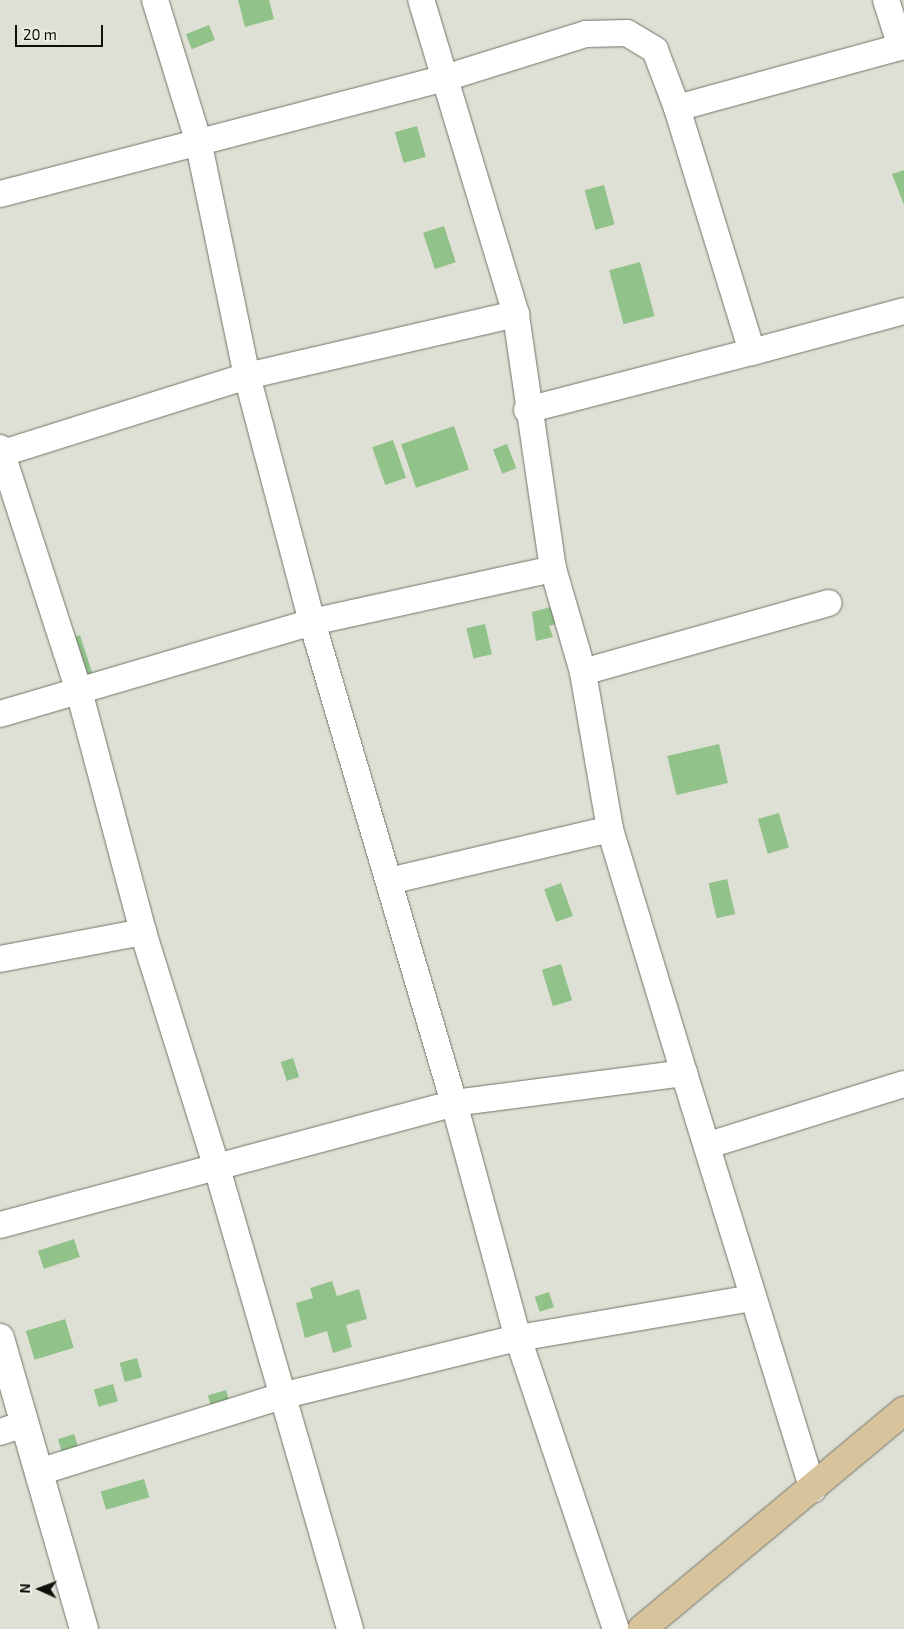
<!DOCTYPE html>
<style>
body{margin:0}
#map{position:relative;width:904px;height:1629px;overflow:hidden;background:#dfe0d5;font-family:"Exo 2",sans-serif}
div>[style]{position:absolute}
.building>*{inset:0;background:#91c289;transform-origin:0 0}
.roads{filter:drop-shadow(0 0 1px #727369) drop-shadow(0 0 1px #727369)}
.street>*{height:26px;margin:-13px;padding:0 13px;transform-origin:13px;border-radius:13px;background:#fff}
.secondary>*{height:28px;margin:-14px;padding:0 14px;transform-origin:14px;border-radius:14px;background:#fff}
.primary>*{height:28px;margin:-14px;padding:0 14px;transform-origin:14px;border-radius:14px;background:#d7c49c}
span{translate:-50% -50%;white-space:nowrap;text-align:center;line-height:1.15;-webkit-text-stroke:4px #ecede2;paint-order:stroke}
.north{position:absolute;left:15px;top:1564px;width:50px;height:50px;-webkit-text-stroke:4px #ecede2;paint-order:stroke;rotate:272deg;font-size:14px;font-weight:700;line-height:20px;text-align:center;color:#0f100c}
.north::after{content:'';display:block;margin:auto;width:18px;height:22px;background:#0f100c;clip-path:polygon(50% 0,100% 100%,50% 72%,0 100%)}
.scale{position:absolute;left:15px;top:25px;width:88px;height:22px;box-sizing:border-box;border:2px solid #0f100c;border-top:0;padding-left:6px;font-size:15px;line-height:18px;white-space:nowrap;color:#0f100c;-webkit-text-stroke:4px #ecede2;paint-order:stroke}
</style>
<div id="map">
<div class="building">
<i style="clip-path:polygon(238px 0,269px 0,274px 19px,245px 27px)"></i>
<i style="left:209px;top:25px;width:16px;height:25px;rotate:68deg"></i>
<i style="left:417px;top:126px;width:32px;height:23px;rotate:74deg"></i>
<i style="clip-path:polygon(904px 170px,904px 205px,892px 174px)"></i>
<i style="left:604px;top:185px;width:41px;height:20px;rotate:75deg"></i>
<i style="left:444px;top:226px;width:38px;height:22px;rotate:72deg"></i>
<i style="left:640px;top:262px;width:56px;height:32px;rotate:75deg"></i>
<i style="left:454px;top:426px;width:46px;height:56px;rotate:71deg"></i>
<i style="left:393px;top:440px;width:40px;height:22px;rotate:71deg"></i>
<i style="left:507px;top:444px;width:26px;height:15px;rotate:69deg"></i>
<i style="clip-path:polygon(554px 606px,559px 623px,549px 626px,553px 637px,536px 641px,532px 612px)"></i>
<i style="left:485px;top:624px;width:31px;height:19px;rotate:77deg"></i>
<i style="left:80px;top:635px;width:47px;height:17px;rotate:72deg"></i>
<i style="left:719px;top:744px;width:40px;height:53px;rotate:77deg"></i>
<i style="left:779px;top:813px;width:36px;height:22px;rotate:74deg"></i>
<i style="left:727px;top:879px;width:36px;height:19px;rotate:77deg"></i>
<i style="left:561px;top:883px;width:35px;height:18px;rotate:70deg"></i>
<i style="left:561px;top:964px;width:38px;height:20px;rotate:73deg"></i>
<i style="left:293px;top:1058px;width:20px;height:13px;rotate:72deg"></i>
<i style="left:74px;top:1239px;width:19px;height:38px;rotate:72deg"></i>
<i style="clip-path:polygon(332px 1281px,337px 1296px,359px 1289px,367px 1319px,346px 1325px,352px 1347px,333px 1353px,327px 1331px,305px 1338px,296px 1303px,313px 1298px,310px 1288px)"></i>
<i style="left:549px;top:1292px;width:16px;height:15px;rotate:72deg"></i>
<i style="left:65px;top:1319px;width:30px;height:41px;rotate:73deg"></i>
<i style="left:137px;top:1358px;width:20px;height:18px;rotate:75deg"></i>
<i style="left:113px;top:1384px;width:18px;height:20px;rotate:74deg"></i>
<i style="left:226px;top:1390px;width:17px;height:19px;rotate:73deg"></i>
<i style="left:74px;top:1434px;width:19px;height:17px;rotate:72deg"></i>
<i style="left:144px;top:1479px;width:19px;height:45px;rotate:74deg"></i>
</div>
<div class="roads">
<div class="street">
<i style="left:155px;top:0;width:146px;rotate:72.9deg"></i>
<i style="left:198px;top:140px;width:241px;rotate:78.3deg"></i>
<i style="left:247px;top:376px;width:254px;rotate:75.2deg"></i>
<i style="left:312px;top:622px;width:502px;rotate:73.55deg"></i>
<i style="left:454px;top:1103px;width:244px;rotate:74.8deg"></i>
<i style="left:518px;top:1338px;width:307px;rotate:71.4deg"></i>
<i style="left:886px;top:0;width:49px;rotate:72.3deg"></i>
<i style="left:677px;top:108px;width:255px;rotate:72.9deg"></i>
<i style="left:752px;top:352px;width:157px;rotate:-15.1deg"></i>
<i style="left:0;top:194px;width:457px;rotate:-14.6deg"></i>
<i style="left:442px;top:79px;width:151px;rotate:-17.4deg"></i>
<i style="left:586px;top:34px;width:41px;rotate:-1.4deg"></i>
<i style="left:627px;top:33px;width:33px;rotate:31deg"></i>
<i style="left:655px;top:50px;width:62px;rotate:69.2deg"></i>
<i style="left:677px;top:108px;width:235px;rotate:-15.3deg"></i>
<i style="left:527px;top:410px;width:232px;rotate:-14.5deg"></i>
<i style="left:0;top:448px;width:256px;rotate:72deg"></i>
<i style="left:79px;top:691px;width:249px;rotate:75.1deg"></i>
<i style="left:143px;top:932px;width:247px;rotate:72.6deg"></i>
<i style="left:217px;top:1168px;width:480px;rotate:73.9deg"></i>
<i style="left:0;top:454px;width:259px;rotate:-17.5deg"></i>
<i style="left:247px;top:376px;width:276px;rotate:-13deg"></i>
<i style="left:583px;top:672px;width:255px;rotate:-15.7deg"></i>
<i style="left:0;top:714px;width:325px;rotate:-16.4deg"></i>
<i style="left:312px;top:622px;width:247px;rotate:-12.4deg"></i>
<i style="left:389px;top:881px;width:227px;rotate:-13.2deg"></i>
<i style="left:0;top:959px;width:146px;rotate:-10.7deg"></i>
<i style="left:684px;top:1073px;width:436px;rotate:72.8deg"></i>
<i style="left:709px;top:1145px;width:204px;rotate:-17.4deg"></i>
<i style="left:0;top:1225px;width:470px;rotate:-15deg"></i>
<i style="left:454px;top:1103px;width:232px;rotate:-7.4deg"></i>
<i style="left:684px;top:1073px;width:255px;rotate:-106.9deg"></i>
<i style="left:610px;top:829px;width:159px;rotate:-99.8deg"></i>
<i style="left:583px;top:672px;width:107px;rotate:-106.2deg"></i>
<i style="left:553px;top:569px;width:258px;rotate:-98.3deg"></i>
<i style="left:516px;top:314px;width:328px;rotate:-106.8deg"></i>
<i style="left:0;top:1432px;width:26px;rotate:-18deg"></i>
<i style="left:39px;top:1472px;width:254px;rotate:-17.4deg"></i>
<i style="left:281px;top:1396px;width:244px;rotate:-13.8deg"></i>
<i style="left:518px;top:1338px;width:238px;rotate:-9.7deg"></i>
</div>
<div class="secondary">
<i style="left:0;top:1338px;width:303px;rotate:73.9deg"></i>
</div>
<div class="primary">
<i style="left:642px;top:1629px;width:341px;rotate:-39.8deg"></i>
</div>
</div>
<div class="north">N</div>
<div class="scale">20 m</div>
</div>
